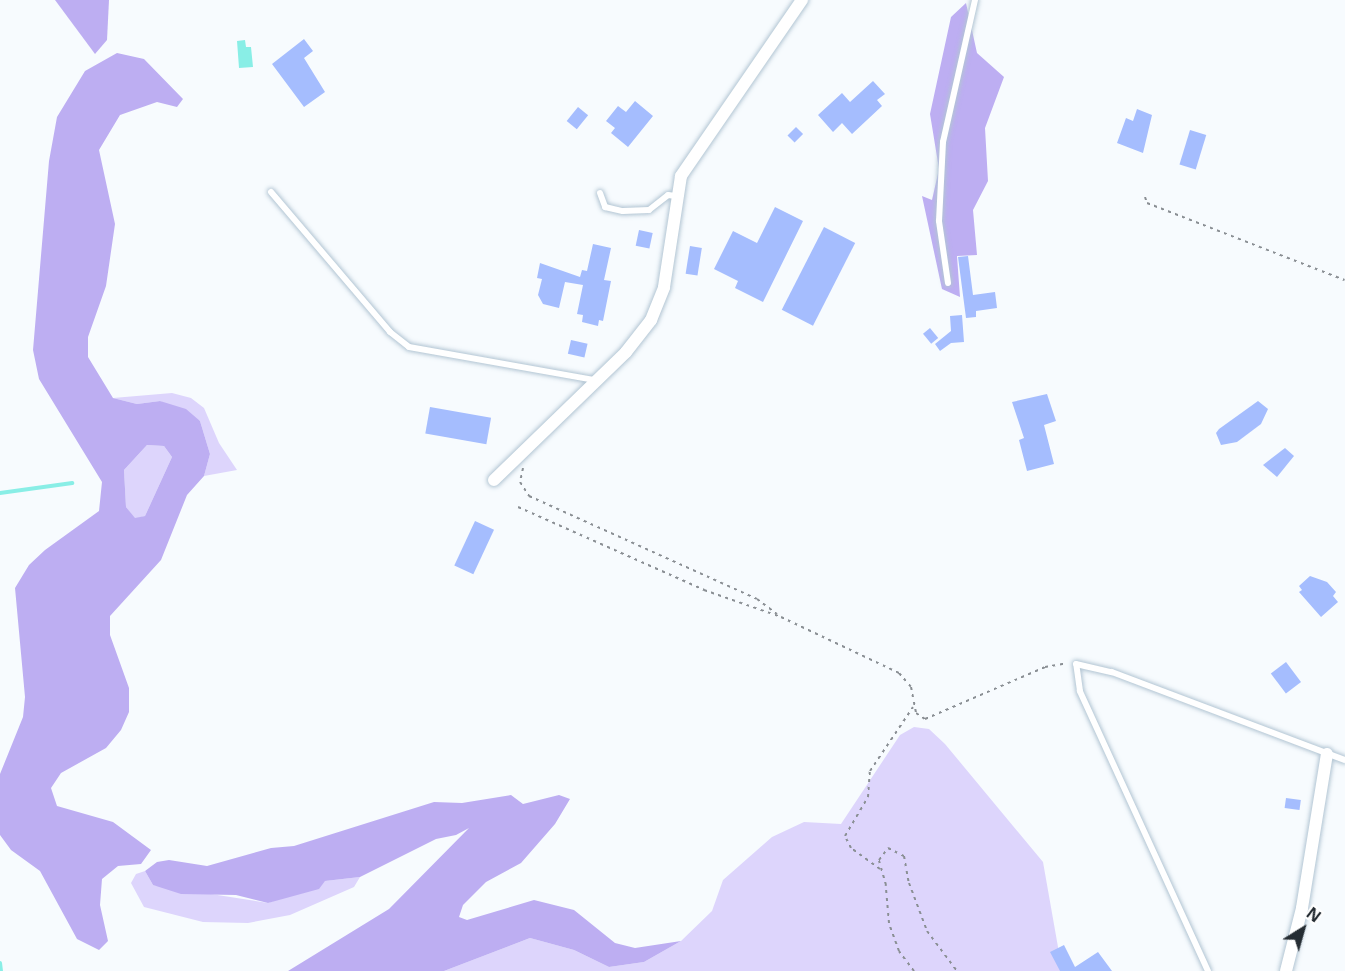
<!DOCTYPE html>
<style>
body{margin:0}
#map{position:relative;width:1345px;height:971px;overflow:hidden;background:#f7fbfe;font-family:"Open Sans",sans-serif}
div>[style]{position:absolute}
.green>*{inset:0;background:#ddd5fc}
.forest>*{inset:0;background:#bdaef2}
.water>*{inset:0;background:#89eee6}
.stream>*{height:4px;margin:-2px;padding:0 2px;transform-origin:2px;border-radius:2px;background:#89eee6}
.building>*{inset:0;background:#a5bdfe;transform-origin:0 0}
.path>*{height:2px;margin-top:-1px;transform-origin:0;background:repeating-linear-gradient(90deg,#8a8f94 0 3px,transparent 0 7.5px)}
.roads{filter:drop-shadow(0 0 2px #b2c5d3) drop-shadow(0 0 2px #b2c5d3)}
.lane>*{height:6px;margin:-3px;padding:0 3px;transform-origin:3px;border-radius:3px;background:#fff}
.street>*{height:12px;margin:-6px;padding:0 6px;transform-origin:6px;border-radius:6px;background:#fff}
span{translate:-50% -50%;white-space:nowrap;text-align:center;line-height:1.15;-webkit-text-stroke:6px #fff;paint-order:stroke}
.north{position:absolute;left:1273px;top:899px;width:60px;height:60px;-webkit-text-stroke:4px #fff;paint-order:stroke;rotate:37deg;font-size:16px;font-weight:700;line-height:24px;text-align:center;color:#262d33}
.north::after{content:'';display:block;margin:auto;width:21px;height:27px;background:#262d33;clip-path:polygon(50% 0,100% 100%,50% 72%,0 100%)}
</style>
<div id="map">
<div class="green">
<i style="clip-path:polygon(172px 393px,191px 398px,204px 408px,219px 443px,237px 470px,204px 476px,210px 454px,200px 421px,160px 401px,137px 404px,113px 398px)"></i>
<i style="clip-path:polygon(147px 445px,164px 446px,172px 457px,145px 516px,135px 519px,126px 507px,124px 470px)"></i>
<i style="clip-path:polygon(914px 727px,929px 729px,945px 744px,1043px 862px,1061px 964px,1066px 971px,444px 971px,530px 938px,574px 950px,609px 967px,644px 962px,681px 941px,712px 911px,723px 880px,772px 837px,804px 822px,841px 824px,900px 735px)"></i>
<i style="clip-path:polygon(145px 871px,153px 885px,268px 903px,325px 881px,360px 877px,354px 887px,290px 915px,248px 923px,203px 922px,144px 907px,131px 883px,136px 874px)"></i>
</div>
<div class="forest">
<i style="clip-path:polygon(55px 0,109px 0,107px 40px,95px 54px)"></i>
<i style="clip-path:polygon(966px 3px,977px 53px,1004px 77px,985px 128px,988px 181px,973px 210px,977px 255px,957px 256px,960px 297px,942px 289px,922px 196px,932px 200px,939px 169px,930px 114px,951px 17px)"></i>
<i style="clip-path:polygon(evenodd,117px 53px,144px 59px,183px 99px,177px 107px,157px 102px,120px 115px,99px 150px,115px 224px,106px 286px,88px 337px,88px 357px,113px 398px,137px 404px,160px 401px,186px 409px,200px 421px,210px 454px,204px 476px,187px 495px,161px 560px,110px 616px,110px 635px,129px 688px,129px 712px,121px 730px,106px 748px,61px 773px,51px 788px,57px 806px,113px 822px,151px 850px,141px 864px,118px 866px,102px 879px,100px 905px,108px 941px,99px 950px,77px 939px,40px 871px,11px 850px,0 835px,0 774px,23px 717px,25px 697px,15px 588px,29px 565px,45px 550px,99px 511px,102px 482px,39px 379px,33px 350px,49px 161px,57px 117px,85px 71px,117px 53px,147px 445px,164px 446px,172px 457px,145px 516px,135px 518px,126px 507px,124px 470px,147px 445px)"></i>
<i style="clip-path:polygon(511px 795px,523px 804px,559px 795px,570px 799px,555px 824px,521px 863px,486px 882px,463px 905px,459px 917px,467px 920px,534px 900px,574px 910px,615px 943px,635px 948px,681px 941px,644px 962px,609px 967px,574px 950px,530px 938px,444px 971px,288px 971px,389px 909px,469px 828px,456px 835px,436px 839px,360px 877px,325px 881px,319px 889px,268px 903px,236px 895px,181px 894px,153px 885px,145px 871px,157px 862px,169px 860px,207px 866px,271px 848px,294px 846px,434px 802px,462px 803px)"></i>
</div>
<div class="water">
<i style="clip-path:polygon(245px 40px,246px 47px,251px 47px,253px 67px,239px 68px,237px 41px)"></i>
</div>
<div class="stream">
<i style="left:0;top:493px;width:73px;rotate:-7.9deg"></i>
<i style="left:0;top:963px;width:8px;rotate:83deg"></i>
</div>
<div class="building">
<i style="clip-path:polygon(304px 39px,313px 51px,304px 58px,325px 92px,304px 107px,272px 64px)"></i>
<i style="clip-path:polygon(873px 81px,885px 94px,877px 100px,882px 106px,852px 134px,842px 123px,833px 132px,818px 115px,842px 93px,850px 102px)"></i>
<i style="clip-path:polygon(635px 101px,653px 116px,628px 147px,611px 133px,615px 128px,606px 121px,618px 106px,626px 112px)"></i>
<i style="left:578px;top:107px;width:13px;height:18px;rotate:39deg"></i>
<i style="clip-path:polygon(1137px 109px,1152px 115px,1143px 153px,1117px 143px,1126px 118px,1133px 121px)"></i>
<i style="left:796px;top:127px;width:10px;height:12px;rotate:45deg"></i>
<i style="left:1190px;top:130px;width:17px;height:36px;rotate:17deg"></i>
<i style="clip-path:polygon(775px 207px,803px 221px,763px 302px,735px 288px,738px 281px,714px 269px,733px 231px,757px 243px)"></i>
<i style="left:824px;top:227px;width:35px;height:93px;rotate:27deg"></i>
<i style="left:639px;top:230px;width:14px;height:16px;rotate:12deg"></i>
<i style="clip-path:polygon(593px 244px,611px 248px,604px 280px,611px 281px,603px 321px,599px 320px,598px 326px,582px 322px,583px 315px,577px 314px,583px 285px,565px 282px,559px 308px,543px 304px,538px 295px,542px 279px,537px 278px,540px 263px,580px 277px,582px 270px,587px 271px)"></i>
<i style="left:690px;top:246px;width:12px;height:28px;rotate:9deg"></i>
<i style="clip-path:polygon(968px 256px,973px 295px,995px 292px,997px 308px,976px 311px,976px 317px,966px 318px,958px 257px)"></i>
<i style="clip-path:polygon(962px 315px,964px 342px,951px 343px,940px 351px,935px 344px,951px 331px,950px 316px)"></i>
<i style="left:930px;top:328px;width:13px;height:9px;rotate:51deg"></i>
<i style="left:571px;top:340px;width:17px;height:14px;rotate:13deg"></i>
<i style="clip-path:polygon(1047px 394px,1056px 421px,1044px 425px,1054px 464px,1027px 471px,1019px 440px,1024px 438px,1012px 402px)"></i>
<i style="clip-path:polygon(1258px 401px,1268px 409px,1261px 424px,1237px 442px,1221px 445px,1216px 433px,1219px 429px)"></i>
<i style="left:430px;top:407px;width:62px;height:27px;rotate:10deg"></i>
<i style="clip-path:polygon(1285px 448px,1294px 456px,1277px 477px,1263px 465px)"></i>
<i style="left:475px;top:521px;width:21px;height:49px;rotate:25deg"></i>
<i style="clip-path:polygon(1310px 576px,1327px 582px,1336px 592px,1333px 596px,1338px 602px,1321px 617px,1299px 592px,1302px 590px,1299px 586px)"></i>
<i style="left:1286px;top:662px;width:25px;height:19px;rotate:53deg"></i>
<i style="left:1286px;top:798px;width:15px;height:10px;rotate:8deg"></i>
<i style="clip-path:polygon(1064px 945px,1075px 967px,1098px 952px,1112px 971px,1060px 971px,1050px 952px)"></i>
</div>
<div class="path">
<i style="left:1145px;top:197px;width:6px;rotate:72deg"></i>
<i style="left:1147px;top:203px;width:212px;rotate:21.3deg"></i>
<i style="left:523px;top:468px;width:14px;rotate:102deg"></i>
<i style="left:520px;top:482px;width:17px;rotate:57deg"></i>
<i style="left:529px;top:496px;width:250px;rotate:24.3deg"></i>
<i style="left:757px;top:599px;width:25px;rotate:37deg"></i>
<i style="left:518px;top:507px;width:204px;rotate:24deg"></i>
<i style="left:704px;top:590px;width:82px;rotate:19.3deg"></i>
<i style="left:781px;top:617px;width:131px;rotate:25.4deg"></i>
<i style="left:899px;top:673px;width:18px;rotate:49deg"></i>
<i style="left:911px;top:687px;width:26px;rotate:79deg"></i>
<i style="left:916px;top:713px;width:11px;rotate:34deg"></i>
<i style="left:925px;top:719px;width:131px;rotate:-23.4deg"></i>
<i style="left:1045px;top:667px;width:22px;rotate:-10deg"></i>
<i style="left:880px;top:869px;width:36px;rotate:-144deg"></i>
<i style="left:851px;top:848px;width:13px;rotate:-117deg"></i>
<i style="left:845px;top:836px;width:45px;rotate:-59.5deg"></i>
<i style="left:868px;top:797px;width:26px;rotate:-86deg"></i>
<i style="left:870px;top:771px;width:77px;rotate:-56.1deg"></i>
<i style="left:914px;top:971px;width:25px;rotate:-127deg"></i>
<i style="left:899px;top:951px;width:30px;rotate:-110deg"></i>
<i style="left:889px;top:923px;width:38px;rotate:-95deg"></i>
<i style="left:886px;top:885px;width:26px;rotate:-106deg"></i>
<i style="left:879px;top:860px;width:15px;rotate:-53deg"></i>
<i style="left:888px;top:848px;width:18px;rotate:27deg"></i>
<i style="left:904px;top:856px;width:27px;rotate:80deg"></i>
<i style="left:909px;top:883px;width:51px;rotate:69.4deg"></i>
<i style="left:927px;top:931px;width:50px;rotate:53.1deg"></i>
</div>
<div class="roads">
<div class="lane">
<i style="left:271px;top:192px;width:184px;rotate:49.6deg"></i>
<i style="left:390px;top:332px;width:24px;rotate:38deg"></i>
<i style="left:409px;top:347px;width:189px;rotate:10.1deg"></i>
<i style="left:600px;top:193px;width:15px;rotate:70deg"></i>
<i style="left:605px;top:207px;width:18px;rotate:13deg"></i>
<i style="left:623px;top:211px;width:26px;rotate:-2deg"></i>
<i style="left:649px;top:210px;width:24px;rotate:-38deg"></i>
<i style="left:668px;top:195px;width:8px;rotate:7deg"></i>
<i style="left:948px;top:283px;width:63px;rotate:-98.3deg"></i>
<i style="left:939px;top:221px;width:79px;rotate:-87.1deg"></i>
<i style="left:943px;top:142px;width:146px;rotate:-77.3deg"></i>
<i style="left:1208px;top:971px;width:308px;rotate:-114.6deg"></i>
<i style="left:1080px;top:691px;width:27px;rotate:-98deg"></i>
<i style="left:1076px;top:664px;width:37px;rotate:13deg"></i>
<i style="left:1112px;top:672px;width:249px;rotate:20.7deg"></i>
</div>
<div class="street">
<i style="left:494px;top:480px;width:184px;rotate:-44.1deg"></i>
<i style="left:626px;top:352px;width:41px;rotate:-52deg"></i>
<i style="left:651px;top:320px;width:35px;rotate:-68deg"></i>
<i style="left:664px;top:287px;width:112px;rotate:-81.3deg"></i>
<i style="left:681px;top:176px;width:214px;rotate:-55.5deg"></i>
<i style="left:1286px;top:971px;width:65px;rotate:-75.7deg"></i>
<i style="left:1302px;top:908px;width:156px;rotate:-80.8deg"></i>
</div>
</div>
<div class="north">N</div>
</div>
